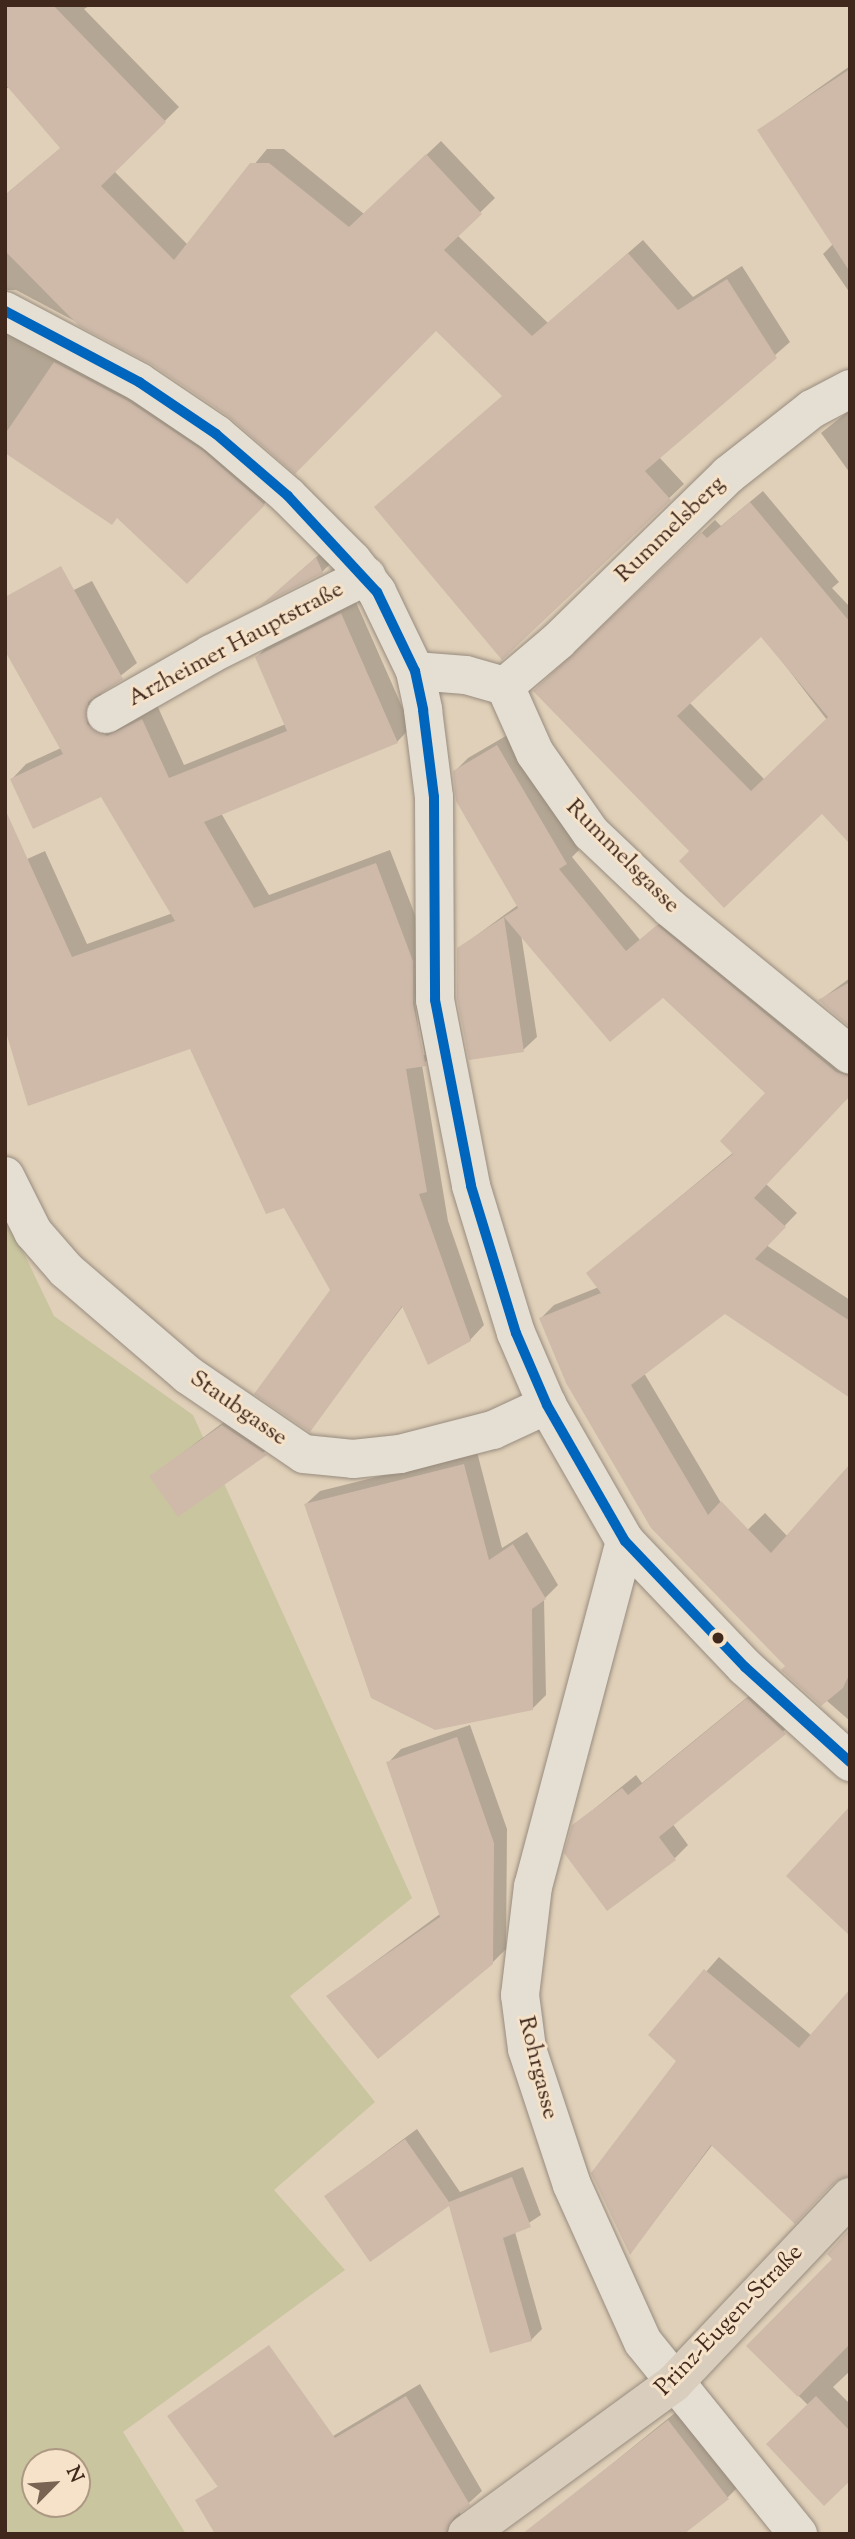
<!DOCTYPE html>
<meta charset="utf-8">
<style>
body{margin:0}
#map{position:relative;width:855px;height:2539px;overflow:hidden;background:#e0d0b9;font-family:"Sorts Mill Goudy",serif}
div>[style]{position:absolute}
.green>*{inset:0;background:#c9c59f}
.shadow>*{inset:0;background:#0003}
.building>*{inset:0;background:#cfbaaa}
.roads{filter:drop-shadow(0 0 2px #988c7e) drop-shadow(0 0 2px #988c7e)}
.minor>*{height:38px;margin:-19px;padding:0 19px;transform-origin:19px;border-radius:19px;background:#e5ded2}
.major>*{height:38px;margin:-19px;padding:0 19px;transform-origin:19px;border-radius:19px;background:#d9cebe}
.bus-1>*{height:10px;margin:-5px;padding:0 5px;transform-origin:5px;border-radius:5px;background:#0065bd}
.dots>*{width:19px;height:19px;translate:-50% -50%;box-sizing:border-box;border:4px solid #f5e2c8;border-radius:50%}
span{translate:-50% -50%;white-space:nowrap;text-align:center;line-height:1.15;-webkit-text-stroke:6px #f5e2c8;paint-order:stroke}
.street-label{font-size:24px;color:#41281c}
.frame{position:absolute;inset:0;border:7px solid #41281c;pointer-events:none}
.north{position:absolute;left:21px;top:2448px;width:70px;height:70px;box-sizing:border-box;background:#f5e2c8;border:2px solid #ad9883;border-radius:50%;rotate:65deg;font-size:19px;font-weight:700;line-height:28px;text-align:center;color:#41281c}
.north::after{content:'';display:block;margin:auto;width:24px;height:32px;background:#796353;clip-path:polygon(50% 0,100% 100%,50% 72%,0 100%)}
</style>
<div id="map">
<div class="green">
<i style="clip-path:polygon(evenodd,5px 1214px,54px 1316px,193px 1415px,412px 1898px,290px 1996px,375px 2102px,274px 2190px,345px 2270px,123px 2432px,186px 2534px,5px 2534px,5px 1214px,35px 2462px,77px 2462px,77px 2504px,35px 2504px,35px 2462px)"></i>
</div>
<div class="shadow">
<i style="clip-path:polygon(5px 5px,91px 5px,84px 9px,179px 107px,114px 171px,188px 245px,267px 149px,284px 149px,364px 214px,441px 141px,495px 198px,457px 235px,548px 323px,643px 240px,693px 297px,742px 266px,790px 342px,659px 457px,684px 484px,502px 657px,503px 395px,436px 329px,229px 415px,152px 362px,16px 290px,5px 290px,5px 195px,62px 147px,10px 87px,5px 89px)"></i>
<i style="clip-path:polygon(850px 66px,850px 293px,823px 254px,833px 244px,759px 130px)"></i>
<i style="clip-path:polygon(5px 310px,278px 490px,187px 581px,118px 517px,5px 451px)"></i>
<i style="clip-path:polygon(850px 410px,850px 473px,821px 433px)"></i>
<i style="clip-path:polygon(evenodd,763px 491px,839px 582px,832px 588px,850px 607px,850px 841px,822px 812px,691px 851px,548px 678px,715px 520px,721px 526px,763px 491px,761px 634px,827px 720px,765px 780px,689px 702px,761px 634px)"></i>
<i style="clip-path:polygon(330px 545px,336px 558px,322px 572px,270px 598px)"></i>
<i style="clip-path:polygon(evenodd,92px 581px,137px 663px,101px 691px,101px 710px,157px 705px,184px 765px,286px 724px,257px 657px,271px 642px,355px 600px,411px 727px,397px 742px,221px 813px,269px 895px,390px 850px,427px 946px,439px 1050px,422px 1065px,448px 1221px,484px 1325px,470px 1340px,403px 1306px,310px 1429px,332px 1290px,191px 1047px,29px 1104px,5px 869px,45px 851px,87px 944px,173px 913px,102px 795px,12px 779px,26px 764px,61px 748px,13px 620px,92px 581px,414px 995px,425px 1055px,422px 1055px,414px 995px)"></i>
<i style="clip-path:polygon(511px 733px,579px 850px,572px 857px,640px 940px,671px 914px,850px 1057px,850px 1094px,766px 1184px,797px 1213px,766px 1245px,850px 1300px,850px 1325px,725px 1312px,644px 1373px,727px 1513px,701px 1552px,541px 1318px,554px 1305px,599px 1287px,588px 1273px,734px 1152px,767px 1093px,663px 995px,521px 934px,537px 1037px,523px 1050px,458px 949px,518px 905px,455px 771px,468px 758px)"></i>
<i style="clip-path:polygon(850px 978px,850px 1027px,820px 1000px)"></i>
<i style="clip-path:polygon(237px 1412px,279px 1441px,178px 1515px,152px 1476px)"></i>
<i style="clip-path:polygon(477px 1452px,502px 1548px,527px 1532px,558px 1585px,544px 1599px,546px 1695px,532px 1709px,306px 1504px,320px 1491px)"></i>
<i style="clip-path:polygon(765px 1513px,788px 1537px,850px 1537px,850px 1721px,787px 1666px,700px 1576px)"></i>
<i style="clip-path:polygon(761px 1686px,798px 1719px,672px 1823px,688px 1845px,675px 1858px,573px 1826px,636px 1775px,642px 1783px)"></i>
<i style="clip-path:polygon(470px 1725px,507px 1829px,506px 1949px,492px 1963px,328px 1996px,440px 1914px,388px 1763px,401px 1749px)"></i>
<i style="clip-path:polygon(719px 1957px,812px 2036px,850px 1991px,850px 2176px,843px 2174px,795px 2221px,713px 2144px,631px 2252px,678px 2061px,651px 2035px)"></i>
<i style="clip-path:polygon(417px 2129px,460px 2192px,523px 2167px,541px 2215px,515px 2232px,542px 2329px,531px 2340px,450px 2203px,326px 2196px)"></i>
<i style="clip-path:polygon(850px 2230px,850px 2371px,833px 2387px,850px 2404px,850px 2479px,808px 2405px,748px 2346px,835px 2259px)"></i>
<i style="clip-path:polygon(420px 2384px,482px 2491px,460px 2511px,462px 2534px,383px 2534px,333px 2436px)"></i>
<i style="clip-path:polygon(681px 2408px,741px 2484px,728px 2497px,681px 2534px,539px 2523px)"></i>
<i style="clip-path:polygon(257px 2460px,305px 2534px,197px 2501px)"></i>
</div>
<div class="building">
<i style="clip-path:polygon(5px 5px,53px 5px,166px 122px,101px 186px,174px 260px,250px 163px,269px 163px,349px 227px,426px 154px,482px 214px,444px 250px,532px 336px,628px 253px,678px 310px,727px 279px,777px 358px,645px 471px,671px 500px,502px 660px,374px 507px,502px 396px,436px 331px,295px 474px,228px 416px,151px 364px,79px 326px,5px 251px,5px 195px,60px 148px,5px 84px)"></i>
<i style="clip-path:polygon(850px 69px,850px 272px,757px 130px)"></i>
<i style="clip-path:polygon(54px 362px,128px 401px,203px 451px,265px 505px,187px 584px,117px 518px,112px 525px,5px 453px,5px 434px)"></i>
<i style="clip-path:polygon(evenodd,750px 502px,850px 622px,850px 844px,822px 814px,724px 908px,679px 861px,689px 851px,533px 691px,701px 532px,707px 538px,750px 502px,761px 637px,828px 717px,751px 791px,677px 716px,761px 637px)"></i>
<i style="clip-path:polygon(316px 557px,323px 573px,261px 605px)"></i>
<i style="clip-path:polygon(61px 566px,123px 679px,88px 702px,87px 724px,107px 736px,142px 719px,169px 778px,287px 731px,255px 657px,341px 613px,398px 743px,204px 822px,254px 908px,376px 863px,413px 961px,413px 1004px,426px 1066px,406px 1069px,427px 1192px,419px 1194px,471px 1341px,428px 1365px,402px 1306px,310px 1432px,254px 1394px,330px 1290px,284px 1208px,266px 1214px,190px 1049px,28px 1106px,5px 1029px,5px 809px,72px 957px,175px 921px,101px 797px,33px 829px,10px 779px,63px 754px,5px 651px,5px 597px)"></i>
<i style="clip-path:polygon(497px 745px,567px 864px,559px 869px,626px 951px,657px 925px,836px 1072px,850px 1076px,850px 1096px,754px 1198px,786px 1227px,755px 1259px,850px 1321px,850px 1398px,725px 1314px,631px 1385px,708px 1515px,721px 1501px,771px 1553px,850px 1464px,850px 1673px,843px 1688px,821px 1706px,781px 1670px,785px 1666px,651px 1528px,566px 1383px,539px 1318px,601px 1293px,586px 1273px,733px 1154px,720px 1141px,765px 1093px,663px 998px,610px 1042px,504px 917px,518px 908px,456px 801px,453px 771px)"></i>
<i style="clip-path:polygon(504px 917px,524px 1052px,469px 1060px,457px 998px,457px 948px)"></i>
<i style="clip-path:polygon(850px 982px,850px 1027px,818px 1000px)"></i>
<i style="clip-path:polygon(222px 1425px,267px 1455px,178px 1517px,149px 1476px)"></i>
<i style="clip-path:polygon(464px 1464px,489px 1560px,513px 1544px,546px 1599px,532px 1609px,533px 1710px,435px 1730px,371px 1698px,304px 1504px)"></i>
<i style="clip-path:polygon(747px 1698px,786px 1734px,659px 1837px,676px 1860px,607px 1911px,564px 1853px,572px 1825px,622px 1788px,628px 1795px)"></i>
<i style="clip-path:polygon(457px 1737px,494px 1843px,493px 1964px,378px 2059px,326px 1996px,440px 1917px,386px 1762px)"></i>
<i style="clip-path:polygon(850px 1806px,850px 1936px,786px 1876px)"></i>
<i style="clip-path:polygon(704px 1969px,799px 2048px,850px 1989px,850px 2176px,834px 2182px,795px 2224px,711px 2145px,630px 2255px,591px 2173px,676px 2061px,648px 2035px)"></i>
<i style="clip-path:polygon(405px 2139px,449px 2202px,512px 2177px,531px 2227px,503px 2238px,532px 2341px,490px 2353px,449px 2206px,370px 2262px,324px 2196px)"></i>
<i style="clip-path:polygon(850px 2229px,850px 2344px,798px 2397px,746px 2346px,832px 2259px,827px 2254px)"></i>
<i style="clip-path:polygon(269px 2345px,335px 2438px,406px 2396px,470px 2505px,454px 2517px,446px 2534px,215px 2534px,195px 2500px,218px 2487px,167px 2416px)"></i>
<i style="clip-path:polygon(816px 2396px,850px 2431px,850px 2481px,824px 2506px,766px 2444px)"></i>
<i style="clip-path:polygon(668px 2420px,729px 2499px,684px 2534px,522px 2534px)"></i>
</div>
<div class="roads">
<div class="minor">
<i style="left:5px;top:311px;width:152px;rotate:27.9deg"></i>
<i style="left:139px;top:382px;width:93px;rotate:34deg"></i>
<i style="left:216px;top:434px;width:95px;rotate:40.7deg"></i>
<i style="left:288px;top:496px;width:91px;rotate:45deg"></i>
<i style="left:352px;top:560px;width:41px;rotate:52deg"></i>
<i style="left:377px;top:592px;width:88px;rotate:64.3deg"></i>
<i style="left:415px;top:671px;width:40px;rotate:78deg"></i>
<i style="left:423px;top:710px;width:88px;rotate:82.8deg"></i>
<i style="left:434px;top:797px;width:203px;rotate:89.7deg"></i>
<i style="left:435px;top:1000px;width:189px;rotate:79deg"></i>
<i style="left:471px;top:1186px;width:154px;rotate:73deg"></i>
<i style="left:516px;top:1333px;width:78px;rotate:66.7deg"></i>
<i style="left:547px;top:1405px;width:157px;rotate:60.2deg"></i>
<i style="left:625px;top:1541px;width:174px;rotate:46.4deg"></i>
<i style="left:745px;top:1667px;width:142px;rotate:42.1deg"></i>
<i style="left:415px;top:671px;width:51px;rotate:4.5deg"></i>
<i style="left:466px;top:675px;width:41px;rotate:15.8deg"></i>
<i style="left:505px;top:686px;width:73px;rotate:65.9deg"></i>
<i style="left:535px;top:753px;width:98px;rotate:55deg"></i>
<i style="left:591px;top:833px;width:109px;rotate:43.5deg"></i>
<i style="left:670px;top:908px;width:232px;rotate:39.2deg"></i>
<i style="left:505px;top:686px;width:70px;rotate:-40.3deg"></i>
<i style="left:558px;top:641px;width:238px;rotate:-44.3deg"></i>
<i style="left:728px;top:475px;width:107px;rotate:-38.2deg"></i>
<i style="left:812px;top:409px;width:43px;rotate:-27.8deg"></i>
<i style="left:106px;top:714px;width:121px;rotate:-29.7deg"></i>
<i style="left:211px;top:654px;width:174px;rotate:-26.7deg"></i>
<i style="left:5px;top:1176px;width:63px;rotate:63.4deg"></i>
<i style="left:33px;top:1232px;width:50px;rotate:49deg"></i>
<i style="left:66px;top:1270px;width:161px;rotate:40.7deg"></i>
<i style="left:188px;top:1375px;width:140px;rotate:34.3deg"></i>
<i style="left:304px;top:1454px;width:49px;rotate:5.8deg"></i>
<i style="left:353px;top:1459px;width:47px;rotate:-6.1deg"></i>
<i style="left:400px;top:1454px;width:96px;rotate:-14.5deg"></i>
<i style="left:493px;top:1430px;width:60px;rotate:-24.8deg"></i>
<i style="left:625px;top:1541px;width:357px;rotate:104.9deg"></i>
<i style="left:533px;top:1886px;width:110px;rotate:96.8deg"></i>
<i style="left:520px;top:1995px;width:54px;rotate:82.6deg"></i>
<i style="left:527px;top:2049px;width:143px;rotate:71.7deg"></i>
<i style="left:572px;top:2185px;width:172px;rotate:65.7deg"></i>
<i style="left:643px;top:2342px;width:247px;rotate:51.1deg"></i>
</div>
<div class="major">
<i style="left:467px;top:2534px;width:256px;rotate:-36.1deg"></i>
<i style="left:674px;top:2383px;width:256px;rotate:-46.6deg"></i>
</div>
</div>
<div class="bus-1">
<i style="left:5px;top:311px;width:152px;rotate:27.9deg"></i>
<i style="left:139px;top:382px;width:93px;rotate:34deg"></i>
<i style="left:216px;top:434px;width:95px;rotate:40.7deg"></i>
<i style="left:288px;top:496px;width:131px;rotate:47.2deg"></i>
<i style="left:377px;top:592px;width:88px;rotate:64.3deg"></i>
<i style="left:415px;top:671px;width:40px;rotate:78deg"></i>
<i style="left:423px;top:710px;width:88px;rotate:82.8deg"></i>
<i style="left:434px;top:797px;width:203px;rotate:89.7deg"></i>
<i style="left:435px;top:1000px;width:189px;rotate:79deg"></i>
<i style="left:471px;top:1186px;width:154px;rotate:73deg"></i>
<i style="left:516px;top:1333px;width:78px;rotate:66.7deg"></i>
<i style="left:547px;top:1405px;width:157px;rotate:60.2deg"></i>
<i style="left:625px;top:1541px;width:174px;rotate:46.4deg"></i>
<i style="left:745px;top:1667px;width:142px;rotate:42.1deg"></i>
</div>
<div class="dots">
<i style="left:718px;top:1638px;background:#41281c"></i>
</div>
<div class="street-label">
<span style="left:671px;top:530px;rotate:-44deg">Rummelsberg</span>
<span style="left:236px;top:645px;rotate:-28deg">Arzheimer Hauptstraße</span>
<span style="left:622px;top:857px;rotate:45deg">Rummelsgasse</span>
<span style="left:238px;top:1409px;rotate:35deg">Staubgasse</span>
<span style="left:537px;top:2068px;rotate:76deg">Rohrgasse</span>
<span style="left:730px;top:2321px;rotate:-46deg">Prinz-Eugen-Straße</span>
</div>
<div class="frame"></div>
<div class="north">N</div>
</div>
